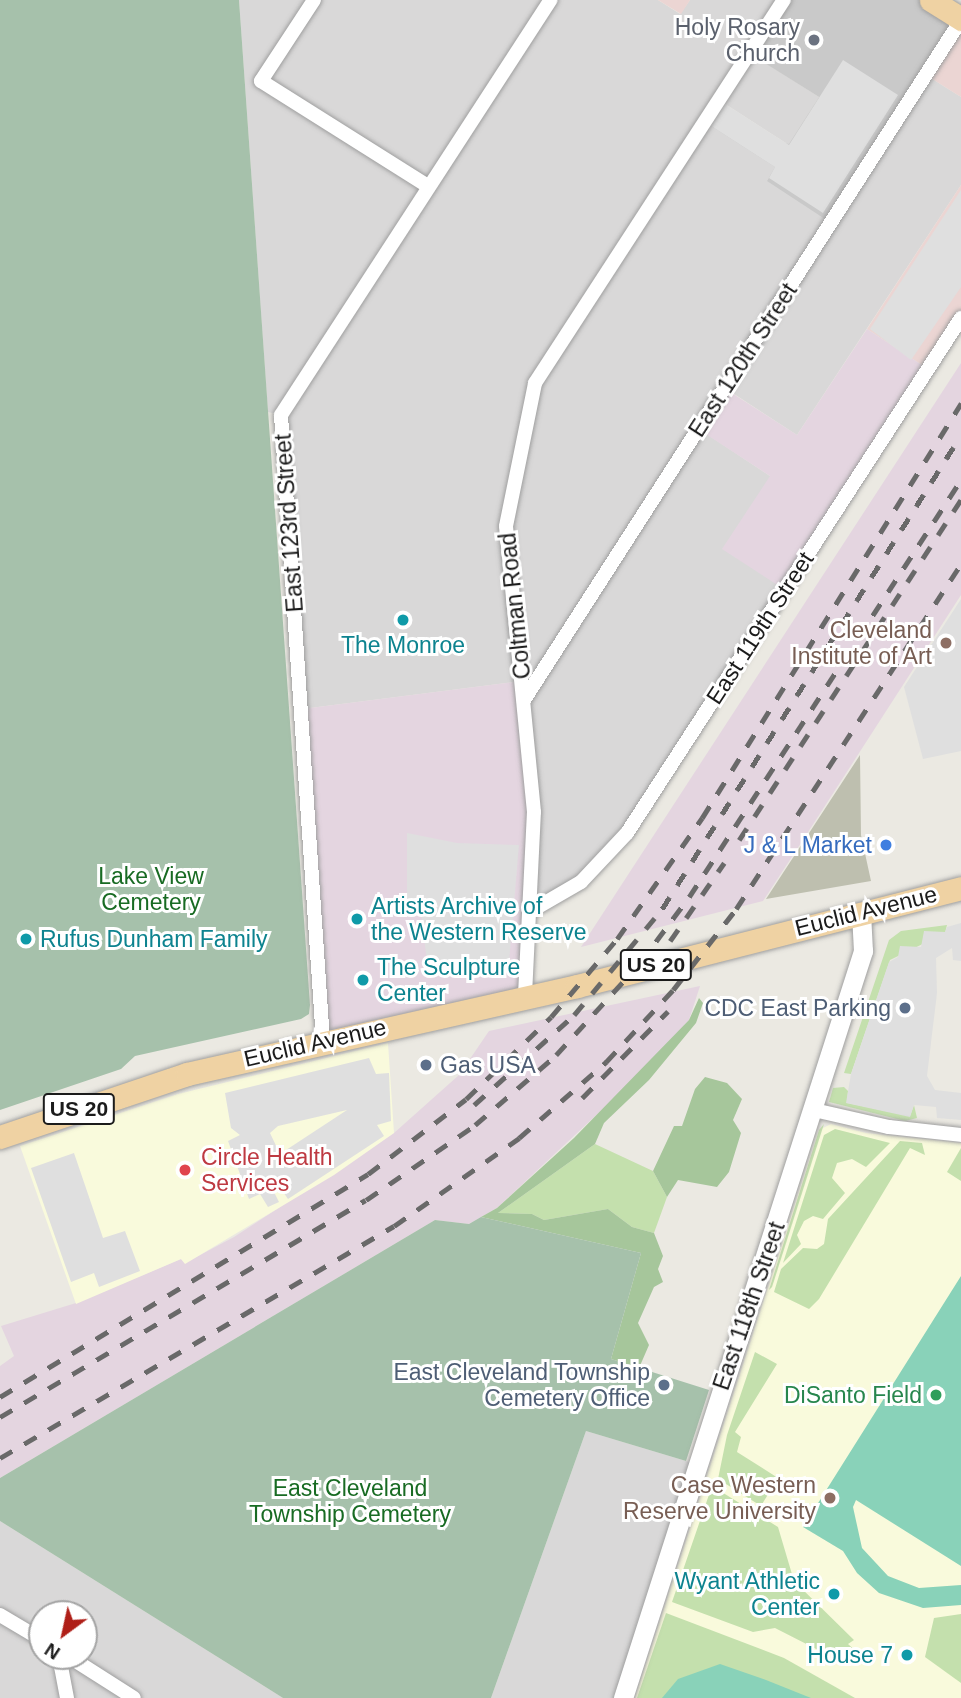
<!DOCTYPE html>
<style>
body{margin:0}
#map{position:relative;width:961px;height:1698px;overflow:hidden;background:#ebe9e2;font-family:Helvetica,sans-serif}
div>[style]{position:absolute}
.residential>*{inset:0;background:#d9d8d8}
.commercial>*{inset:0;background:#ebd5d3}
.industrial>*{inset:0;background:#e4d5e0}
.education>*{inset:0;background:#f9fadc}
.religious>*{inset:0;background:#c9c9c9}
.construction>*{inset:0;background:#bebfaf}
.grass>*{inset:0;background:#c4e0ad}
.forest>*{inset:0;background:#a6c69b}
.cemetery>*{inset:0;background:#a6c1ab}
.pitch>*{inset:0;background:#89d2b9}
.parking>*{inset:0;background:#dfdfdf}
.roads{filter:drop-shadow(0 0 2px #9f9f9f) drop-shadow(0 0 2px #9f9f9f)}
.minor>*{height:14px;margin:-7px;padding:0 7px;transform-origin:7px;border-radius:7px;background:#fff}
.tertiary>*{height:19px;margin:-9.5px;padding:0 9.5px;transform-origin:9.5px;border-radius:9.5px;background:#fff}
.primary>*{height:23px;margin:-11.5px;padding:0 11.5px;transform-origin:11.5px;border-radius:11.5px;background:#efd2a3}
.rail>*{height:4.5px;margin-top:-2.25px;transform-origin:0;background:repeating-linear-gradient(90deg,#696969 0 14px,transparent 0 28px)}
.dots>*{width:19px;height:19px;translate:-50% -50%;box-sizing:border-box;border:4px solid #fff;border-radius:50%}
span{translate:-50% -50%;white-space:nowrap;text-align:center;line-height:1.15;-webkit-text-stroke:6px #fff;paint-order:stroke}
.shield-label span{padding:2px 5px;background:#fff;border:2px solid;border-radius:5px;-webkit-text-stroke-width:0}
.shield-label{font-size:21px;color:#1b1b1b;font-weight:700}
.worship-label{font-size:23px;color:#5b616d}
.right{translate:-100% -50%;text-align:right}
.street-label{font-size:23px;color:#1b1b1b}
.education-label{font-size:23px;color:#785e54}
.culture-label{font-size:23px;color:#0d838f}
.left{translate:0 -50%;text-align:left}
.shop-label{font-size:23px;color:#366cbe}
.park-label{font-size:23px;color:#186b23}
.service-label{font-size:23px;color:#4e5e75}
.health-label{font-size:23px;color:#be3a42}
.leisure-label{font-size:23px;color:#27864d}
.north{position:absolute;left:28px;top:1600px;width:70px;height:70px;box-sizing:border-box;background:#fff;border:2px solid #a4a4a4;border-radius:50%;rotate:213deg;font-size:19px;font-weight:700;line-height:28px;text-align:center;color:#1b1b1b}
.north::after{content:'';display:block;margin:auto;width:24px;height:32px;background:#af1f18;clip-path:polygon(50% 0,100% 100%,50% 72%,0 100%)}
</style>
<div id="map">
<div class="residential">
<i style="clip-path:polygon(239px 0,658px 0,680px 14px,690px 0,781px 0,750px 53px,819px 97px,789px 145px,719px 100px,776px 167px,767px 181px,926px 75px,961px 97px,961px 185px,797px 435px,725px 388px,699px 429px,770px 476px,785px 590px,601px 865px,531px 911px,522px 681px,302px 709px,281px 415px,268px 412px)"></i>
<i style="clip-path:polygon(586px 1431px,696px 1464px,623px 1698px,491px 1698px)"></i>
<i style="clip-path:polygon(evenodd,0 1521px,283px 1698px,0 1698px,0 1521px,42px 1614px,84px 1614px,84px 1656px,42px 1656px,42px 1614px)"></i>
</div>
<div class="commercial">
<i style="clip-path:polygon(658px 0,690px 0,681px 14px)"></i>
<i style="clip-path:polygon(961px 20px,961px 97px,926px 75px)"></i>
<i style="clip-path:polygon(961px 185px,961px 318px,928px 369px,867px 329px)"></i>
</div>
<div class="industrial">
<i style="clip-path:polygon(867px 329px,928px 369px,785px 590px,722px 549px,770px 476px,698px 429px,724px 388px,797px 435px)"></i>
<i style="clip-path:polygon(961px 363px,961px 595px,801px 843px,763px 901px,581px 947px)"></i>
<i style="clip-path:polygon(522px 681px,534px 812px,525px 995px,323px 1041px,302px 709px)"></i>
<i style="clip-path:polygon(700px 986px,689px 1020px,640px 1074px,497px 1208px,469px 1224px,435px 1220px,0 1478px,0 1366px,14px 1356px,1px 1326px,76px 1303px,181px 1259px,185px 1263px,234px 1237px,394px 1133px,459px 1075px,489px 1031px)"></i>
</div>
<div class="education">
<i style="clip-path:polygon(388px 1043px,394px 1133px,334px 1175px,185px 1264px,181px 1259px,76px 1304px,20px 1146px,178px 1094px)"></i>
<i style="clip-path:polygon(831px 1124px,866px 1133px,961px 1143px,961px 1698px,635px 1698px,819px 1130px)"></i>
</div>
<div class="religious">
<i style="clip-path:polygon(784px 0,931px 0,961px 19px,831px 223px,767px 181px,775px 167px,705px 122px,789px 144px,819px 97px,749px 53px)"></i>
</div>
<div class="construction">
<i style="clip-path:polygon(860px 755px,861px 835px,871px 881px,766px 899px)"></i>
</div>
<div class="grass">
<i style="clip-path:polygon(947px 925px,945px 933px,890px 960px,851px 1074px,844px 1073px,889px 940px,901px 931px)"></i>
<i style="clip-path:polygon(844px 1087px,848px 1091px,847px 1103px,910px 1116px,914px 1105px,917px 1118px,905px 1121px,829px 1102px,833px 1088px)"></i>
<i style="clip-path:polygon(824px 1124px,772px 1287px,769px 1290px,819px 1130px)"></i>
<i style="clip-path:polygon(835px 1129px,890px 1143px,866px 1167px,852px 1159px,837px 1163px,832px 1178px,845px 1193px,823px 1219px,813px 1216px,804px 1221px,797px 1235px,801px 1244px,783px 1263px,824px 1135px)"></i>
<i style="clip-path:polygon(900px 1141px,922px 1143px,925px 1155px,910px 1148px,819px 1299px,809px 1309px,774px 1292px,781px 1269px,803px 1248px,817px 1249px,824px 1244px,828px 1219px)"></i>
<i style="clip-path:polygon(595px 1144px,653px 1171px,667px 1197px,654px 1233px,632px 1227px,608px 1209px,544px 1220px,532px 1214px,498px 1213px)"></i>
<i style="clip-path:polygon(961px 1148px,961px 1181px,947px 1172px)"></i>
<i style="clip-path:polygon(755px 1352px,777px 1364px,735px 1432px,741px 1437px,737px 1452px,778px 1478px,761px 1506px,718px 1479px,727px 1435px)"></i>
<i style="clip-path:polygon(712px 1486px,778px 1527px,794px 1581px,854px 1640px,848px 1644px,859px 1654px,855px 1661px,824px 1653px,775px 1628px,753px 1632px,672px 1602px)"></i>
<i style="clip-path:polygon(666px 1613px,784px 1658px,855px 1698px,637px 1698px)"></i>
<i style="clip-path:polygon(961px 1614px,961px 1683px,925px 1657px,934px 1618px)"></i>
</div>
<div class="forest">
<i style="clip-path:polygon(699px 998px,703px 1003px,696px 1023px,649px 1080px,604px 1123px,595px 1144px,498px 1213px,532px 1214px,544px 1220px,608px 1209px,632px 1227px,654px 1233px,663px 1256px,658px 1269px,663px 1282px,654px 1287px,638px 1323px,649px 1345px,639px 1368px,611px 1359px,641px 1253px,481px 1217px,497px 1208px,574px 1138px,689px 1020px)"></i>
<i style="clip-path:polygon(705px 1077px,727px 1083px,742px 1099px,733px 1120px,741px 1133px,729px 1172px,717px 1187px,678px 1180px,667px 1197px,653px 1171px,674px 1126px,682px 1126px,695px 1089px)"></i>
</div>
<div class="cemetery">
<i style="clip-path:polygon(0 0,239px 0,310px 1005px,309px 1014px,301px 1019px,135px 1056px,121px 1069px,0 1110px)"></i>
<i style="clip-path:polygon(481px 1217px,641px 1253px,611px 1359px,709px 1390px,686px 1461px,586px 1431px,491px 1698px,283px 1698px,0 1521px,0 1478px,435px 1220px,469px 1224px)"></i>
</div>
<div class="pitch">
<i style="clip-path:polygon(961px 1276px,961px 1566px,856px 1500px,853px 1507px,862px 1548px,888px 1576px,919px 1588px,961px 1585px,961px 1605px,923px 1608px,879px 1593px,857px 1573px,843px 1551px,803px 1527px)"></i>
<i style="clip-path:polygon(720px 1664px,766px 1680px,811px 1698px,662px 1698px,678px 1679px)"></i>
</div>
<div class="parking">
<i style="clip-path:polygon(843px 60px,898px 95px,823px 213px,769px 178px,775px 167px,705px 122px,719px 100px,789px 145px)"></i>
<i style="clip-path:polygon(961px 190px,961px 287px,911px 360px,870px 329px)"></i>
<i style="clip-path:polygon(961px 599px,961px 751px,923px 759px,904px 687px)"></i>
<i style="clip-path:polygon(407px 833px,457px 843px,519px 845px,509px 962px,429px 977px,421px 914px,407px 913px)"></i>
<i style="clip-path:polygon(961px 923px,961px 961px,953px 960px,952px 948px,936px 958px,937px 993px,927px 1076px,935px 1090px,961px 1093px,961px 1120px,937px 1118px,936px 1107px,914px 1105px,910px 1117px,846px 1103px,851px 1074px,889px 962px,898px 957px,900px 946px,921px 947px,924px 931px,945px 932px,947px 927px)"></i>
<i style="clip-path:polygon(evenodd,369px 1058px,376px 1074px,389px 1073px,391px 1121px,377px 1125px,384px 1136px,288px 1199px,279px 1186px,274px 1192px,279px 1202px,268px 1207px,260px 1194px,249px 1199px,228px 1141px,240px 1135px,231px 1128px,225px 1093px,369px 1058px,347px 1110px,280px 1154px,270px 1133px,278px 1126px,347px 1110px)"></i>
<i style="clip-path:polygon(74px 1153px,103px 1238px,125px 1231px,140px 1271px,99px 1287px,94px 1273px,71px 1282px,31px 1168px)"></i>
</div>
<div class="roads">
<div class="minor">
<i style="left:314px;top:0;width:97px;rotate:123.2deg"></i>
<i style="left:261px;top:81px;width:197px;rotate:32.2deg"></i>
<i style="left:524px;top:700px;width:808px;rotate:-57.27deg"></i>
<i style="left:531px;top:911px;width:58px;rotate:-30.1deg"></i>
<i style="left:581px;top:882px;width:67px;rotate:-46.8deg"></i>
<i style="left:627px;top:833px;width:614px;rotate:-57.03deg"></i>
<i style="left:525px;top:995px;width:183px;rotate:-87.2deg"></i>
<i style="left:534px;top:812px;width:287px;rotate:-95.6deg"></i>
<i style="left:506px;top:526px;width:146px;rotate:-78.5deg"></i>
<i style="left:535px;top:383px;width:457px;rotate:-57deg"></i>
<i style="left:323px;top:1041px;width:627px;rotate:-93.84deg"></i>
<i style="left:281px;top:415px;width:495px;rotate:-57deg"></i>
<i style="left:814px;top:1110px;width:77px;rotate:12.8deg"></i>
<i style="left:889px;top:1127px;width:72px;rotate:6.3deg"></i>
<i style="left:0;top:1615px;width:49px;rotate:30.8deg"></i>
<i style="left:59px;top:1656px;width:43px;rotate:79.2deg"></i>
<i style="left:68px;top:1656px;width:78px;rotate:32.5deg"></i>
</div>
<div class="tertiary">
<i style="left:623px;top:1698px;width:785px;rotate:-72.19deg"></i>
<i style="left:863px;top:951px;width:39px;rotate:-93deg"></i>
</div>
<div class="primary">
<i style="left:931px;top:0;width:36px;rotate:32deg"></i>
<i style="left:0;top:1137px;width:197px;rotate:-18.6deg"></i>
<i style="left:187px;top:1074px;width:400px;rotate:-12.7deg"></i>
<i style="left:577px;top:986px;width:396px;rotate:-14.3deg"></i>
</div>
</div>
<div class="rail">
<i style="left:739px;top:840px;width:406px;rotate:-56.9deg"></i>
<i style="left:670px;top:941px;width:95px;rotate:-55.3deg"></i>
<i style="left:582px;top:1098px;width:122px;rotate:-45.3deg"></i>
<i style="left:474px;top:1105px;width:135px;rotate:-42deg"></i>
<i style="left:574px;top:1015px;width:138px;rotate:-50.3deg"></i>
<i style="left:662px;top:909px;width:560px;rotate:-57.76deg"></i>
<i style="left:0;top:1397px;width:430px;rotate:-31.2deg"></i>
<i style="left:368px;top:1174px;width:123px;rotate:-37.4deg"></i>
<i style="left:466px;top:1099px;width:118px;rotate:-44deg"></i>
<i style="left:551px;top:1017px;width:102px;rotate:-49.8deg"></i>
<i style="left:617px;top:939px;width:148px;rotate:-54.9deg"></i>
<i style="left:702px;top:818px;width:489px;rotate:-58deg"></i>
<i style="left:0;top:1417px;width:425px;rotate:-30.7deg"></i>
<i style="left:366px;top:1200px;width:132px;rotate:-34.5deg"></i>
<i style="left:475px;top:1125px;width:107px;rotate:-40.8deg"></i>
<i style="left:556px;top:1055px;width:123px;rotate:-47.6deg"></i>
<i style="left:639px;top:964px;width:84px;rotate:-53.3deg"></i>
<i style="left:689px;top:897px;width:498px;rotate:-56.9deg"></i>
<i style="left:0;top:1458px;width:457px;rotate:-30.5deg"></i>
<i style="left:394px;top:1226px;width:153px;rotate:-35.1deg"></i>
<i style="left:519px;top:1138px;width:116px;rotate:-41.1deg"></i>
<i style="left:606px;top:1062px;width:98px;rotate:-47.1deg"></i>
<i style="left:673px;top:990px;width:103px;rotate:-52.1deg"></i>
<i style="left:736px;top:909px;width:412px;rotate:-56.9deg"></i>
</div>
<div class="dots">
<i style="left:814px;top:40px;background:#6b7280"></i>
<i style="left:403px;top:620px;background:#0f9aa8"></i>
<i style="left:946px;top:643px;background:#8d6e63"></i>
<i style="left:886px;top:845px;background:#3f7fe0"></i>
<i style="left:357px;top:919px;background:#0f9aa8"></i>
<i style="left:26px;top:939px;background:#0f9aa8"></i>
<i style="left:363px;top:980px;background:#0f9aa8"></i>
<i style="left:905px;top:1008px;background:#5c6f8a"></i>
<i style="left:426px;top:1065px;background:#5c6f8a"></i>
<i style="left:185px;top:1170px;background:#e0444e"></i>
<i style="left:664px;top:1385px;background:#5c6f8a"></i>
<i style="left:936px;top:1395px;background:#2e9e5b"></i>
<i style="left:830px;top:1498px;background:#8d6e63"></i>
<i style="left:834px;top:1594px;background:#0f9aa8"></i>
<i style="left:907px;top:1655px;background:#0f9aa8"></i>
</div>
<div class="shield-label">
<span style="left:656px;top:965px">US 20</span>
<span style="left:79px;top:1109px">US 20</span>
</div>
<div class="worship-label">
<span class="right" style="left:800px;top:40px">Holy Rosary<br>Church</span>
</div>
<div class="street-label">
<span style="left:743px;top:360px;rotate:-57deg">East 120th Street</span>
<span style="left:289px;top:523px;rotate:-94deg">East 123rd Street</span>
<span style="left:515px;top:606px;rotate:-96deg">Coltman Road</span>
<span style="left:760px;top:628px;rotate:-57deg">East 119th Street</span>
<span style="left:866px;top:911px;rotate:-14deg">Euclid Avenue</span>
<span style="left:315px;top:1043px;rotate:-13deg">Euclid Avenue</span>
<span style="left:749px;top:1306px;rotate:-71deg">East 118th Street</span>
</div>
<div class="education-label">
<span class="right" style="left:932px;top:643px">Cleveland<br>Institute of Art</span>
<span class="right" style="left:816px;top:1498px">Case Western<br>Reserve University</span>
</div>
<div class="culture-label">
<span style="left:403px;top:645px">The Monroe</span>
<span class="left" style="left:371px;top:919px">Artists Archive of<br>the Western Reserve</span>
<span class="left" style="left:40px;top:939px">Rufus Dunham Family</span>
<span class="left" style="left:377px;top:980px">The Sculpture<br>Center</span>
<span class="right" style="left:820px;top:1594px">Wyant Athletic<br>Center</span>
<span class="right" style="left:893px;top:1655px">House 7</span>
</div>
<div class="shop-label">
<span class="right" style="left:872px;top:845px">J &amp; L Market</span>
</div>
<div class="park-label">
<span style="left:151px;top:889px">Lake View<br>Cemetery</span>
<span style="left:350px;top:1501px">East Cleveland<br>Township Cemetery</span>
</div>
<div class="service-label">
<span class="right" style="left:891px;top:1008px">CDC East Parking</span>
<span class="left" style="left:440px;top:1065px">Gas USA</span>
<span class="right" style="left:650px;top:1385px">East Cleveland Township<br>Cemetery Office</span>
</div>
<div class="health-label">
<span class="left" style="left:201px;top:1170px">Circle Health<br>Services</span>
</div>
<div class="leisure-label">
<span class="right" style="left:922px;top:1395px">DiSanto Field</span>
</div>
<div class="north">N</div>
</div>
